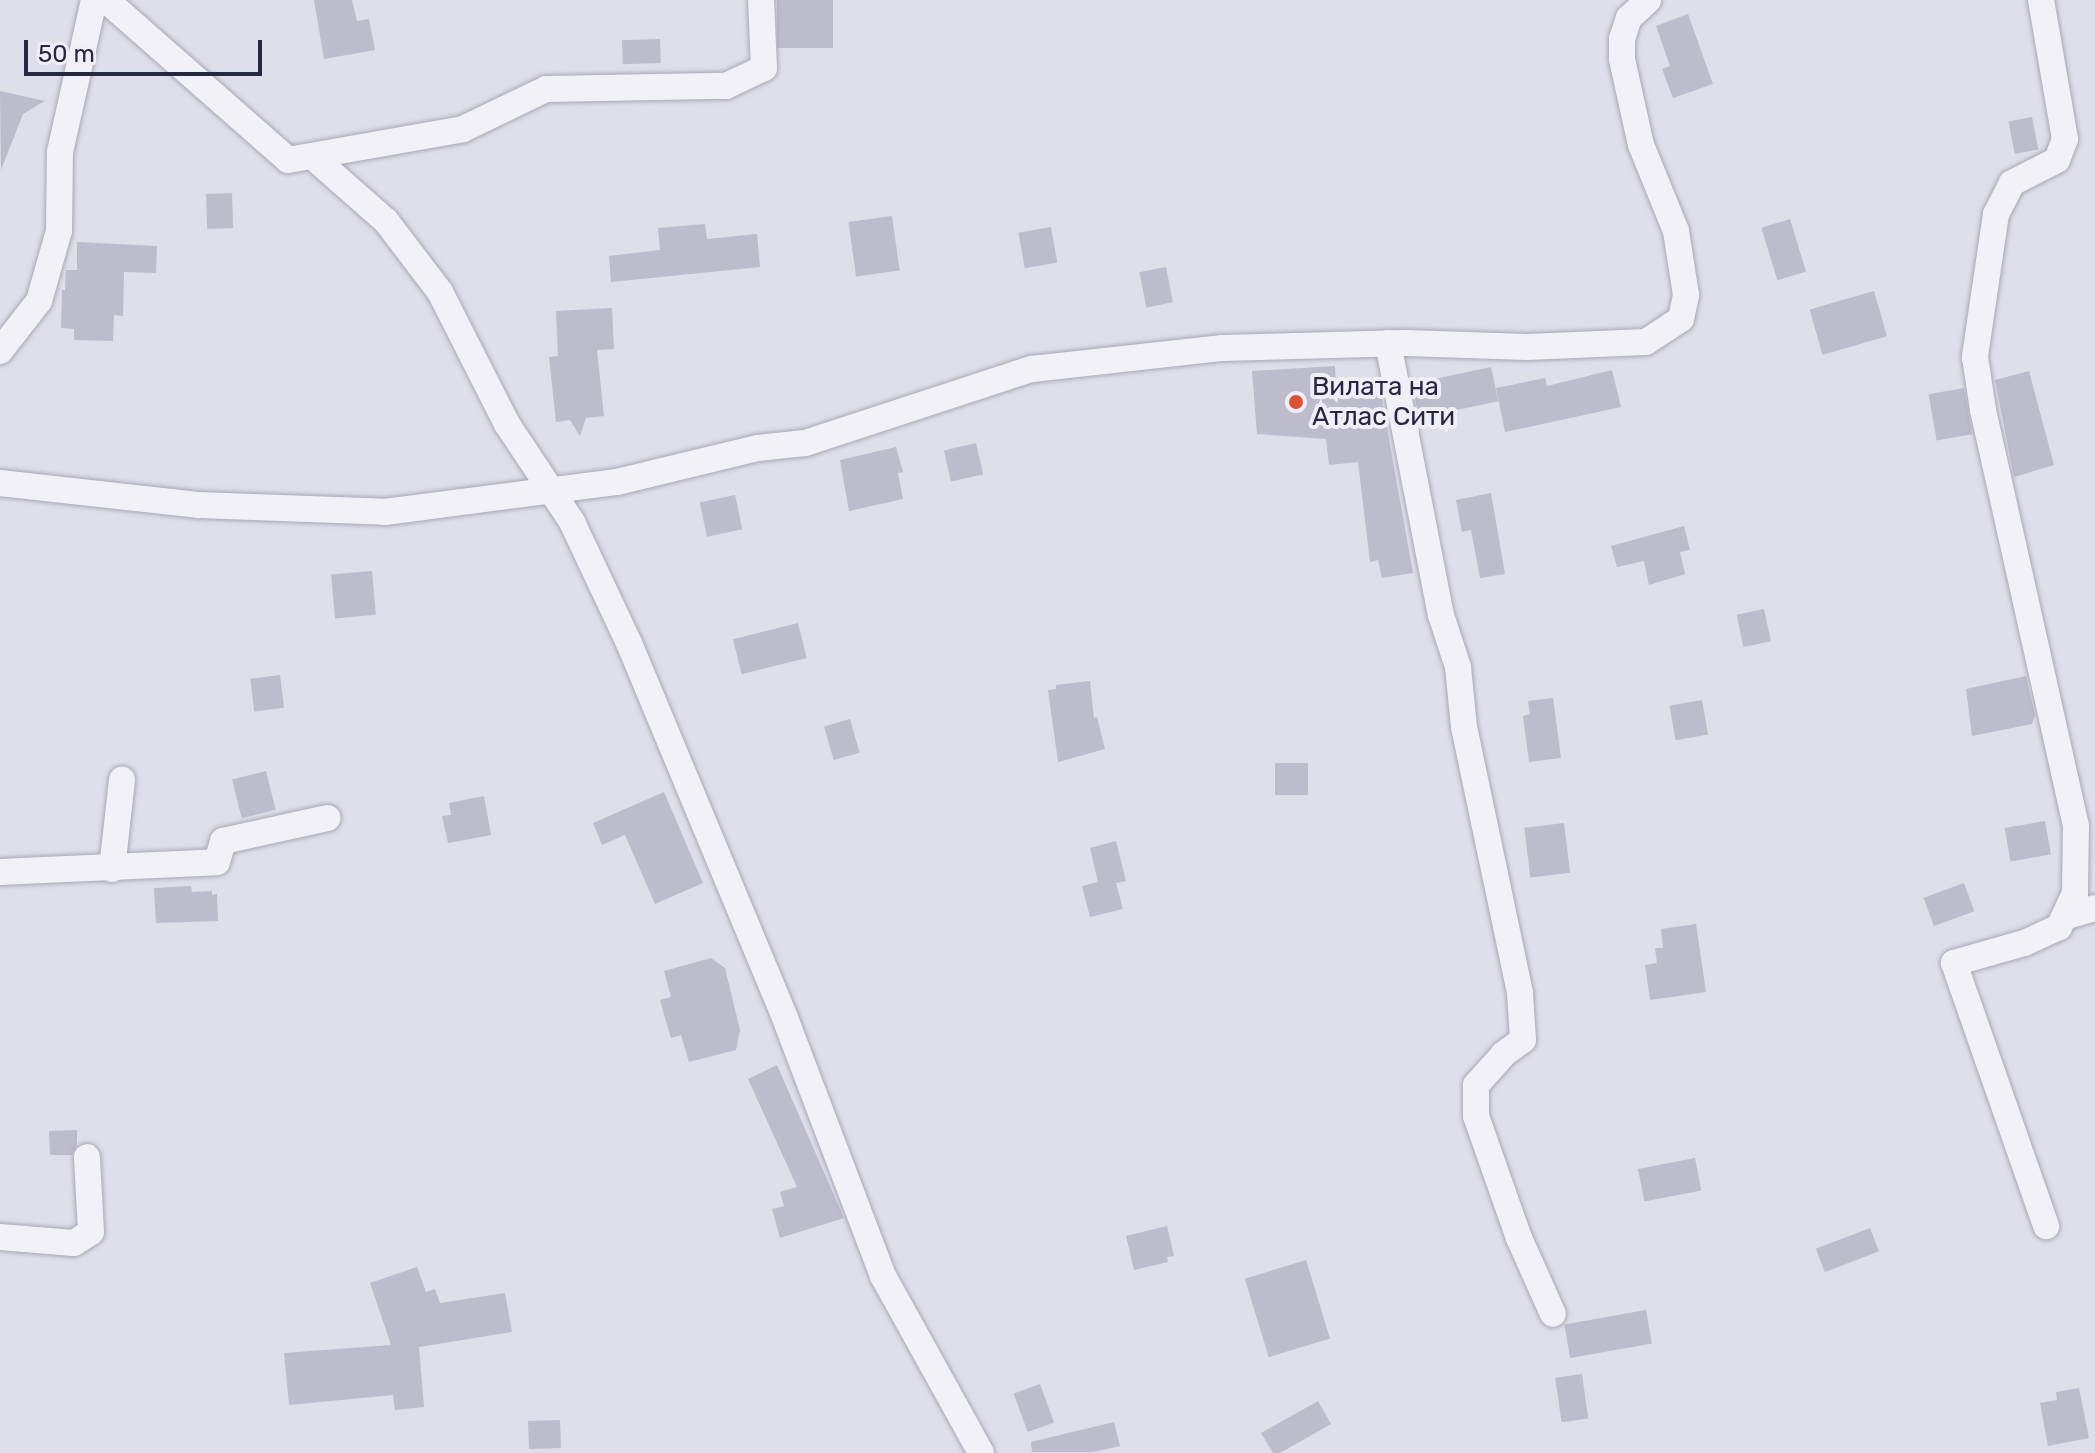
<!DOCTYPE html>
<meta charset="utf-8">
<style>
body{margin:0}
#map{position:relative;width:2095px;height:1453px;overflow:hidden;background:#dedfe9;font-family:Rubik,sans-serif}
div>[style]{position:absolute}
.building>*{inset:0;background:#bbbccc;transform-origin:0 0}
.roads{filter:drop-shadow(0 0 2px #a7a8b7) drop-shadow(0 0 2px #a7a8b7)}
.street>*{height:26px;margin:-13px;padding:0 13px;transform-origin:13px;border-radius:13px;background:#f1f1f7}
.dots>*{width:22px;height:22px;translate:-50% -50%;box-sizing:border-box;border:4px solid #eeeff7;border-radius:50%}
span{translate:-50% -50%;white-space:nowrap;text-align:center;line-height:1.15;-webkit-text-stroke:8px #eeeff7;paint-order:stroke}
.poi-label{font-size:26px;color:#262742}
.left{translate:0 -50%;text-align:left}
.scale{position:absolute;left:24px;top:40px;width:238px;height:36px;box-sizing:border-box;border:4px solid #262742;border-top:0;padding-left:10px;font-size:24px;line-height:28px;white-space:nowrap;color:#262742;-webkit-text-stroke:6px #eeeff7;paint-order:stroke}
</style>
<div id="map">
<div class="building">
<i style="clip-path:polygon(314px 0,352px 0,357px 21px,369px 19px,375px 50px,324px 59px)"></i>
<i style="left:777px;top:0;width:56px;height:48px"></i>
<i style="clip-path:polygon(1688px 14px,1713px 84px,1673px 98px,1662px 69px,1670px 66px,1656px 26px)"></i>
<i style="left:660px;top:39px;width:24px;height:38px;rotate:88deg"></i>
<i style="clip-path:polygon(0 91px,45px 101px,23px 114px,1px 170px)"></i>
<i style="left:2032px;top:117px;width:33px;height:24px;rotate:79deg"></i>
<i style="left:232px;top:193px;width:35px;height:26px;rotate:88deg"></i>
<i style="left:892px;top:216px;width:55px;height:44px;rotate:82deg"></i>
<i style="left:1790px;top:219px;width:55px;height:30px;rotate:73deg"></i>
<i style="clip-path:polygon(705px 224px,707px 239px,757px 234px,760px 267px,611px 282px,609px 256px,660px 250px,658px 228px)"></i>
<i style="left:1051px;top:227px;width:36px;height:33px;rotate:80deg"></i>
<i style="clip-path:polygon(77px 242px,157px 246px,156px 273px,124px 272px,123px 316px,114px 315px,113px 341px,74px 340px,74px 329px,61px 328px,62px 290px,65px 290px,66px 270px,77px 270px)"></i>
<i style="left:1166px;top:267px;width:36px;height:27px;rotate:79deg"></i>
<i style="left:1874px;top:291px;width:47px;height:67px;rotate:74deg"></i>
<i style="clip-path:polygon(612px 308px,614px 349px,597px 350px,604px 416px,586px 418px,580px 436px,570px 420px,556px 422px,549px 357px,558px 356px,556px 311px)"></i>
<i style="clip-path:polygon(1335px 366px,1336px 382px,1378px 378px,1413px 573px,1382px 578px,1378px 560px,1370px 562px,1358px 462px,1329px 465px,1326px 439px,1257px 434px,1252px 371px)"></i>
<i style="left:1491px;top:367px;width:35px;height:81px;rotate:78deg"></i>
<i style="clip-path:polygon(1612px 370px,1621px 407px,1505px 432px,1496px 388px,1545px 378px,1547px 386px)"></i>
<i style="clip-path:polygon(2029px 371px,2054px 465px,2014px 477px,1995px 380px)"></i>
<i style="left:1964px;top:388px;width:47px;height:36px;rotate:80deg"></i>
<i style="left:976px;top:443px;width:32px;height:33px;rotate:77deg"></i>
<i style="clip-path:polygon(896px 447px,903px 472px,898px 473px,903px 499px,849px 511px,840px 460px)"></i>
<i style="clip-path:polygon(1491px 493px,1505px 574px,1480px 578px,1471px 530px,1462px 532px,1456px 500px)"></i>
<i style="left:735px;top:495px;width:35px;height:36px;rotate:78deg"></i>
<i style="clip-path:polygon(1684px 526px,1690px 550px,1680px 552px,1685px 574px,1649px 585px,1644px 561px,1617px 567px,1611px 546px)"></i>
<i style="left:372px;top:571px;width:44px;height:41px;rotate:85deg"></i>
<i style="left:1764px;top:609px;width:33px;height:28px;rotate:78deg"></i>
<i style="left:798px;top:623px;width:36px;height:67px;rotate:76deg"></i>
<i style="left:280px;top:675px;width:33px;height:30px;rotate:83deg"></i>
<i style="clip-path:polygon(2026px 676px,2035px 715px,2032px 724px,1972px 736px,1966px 689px)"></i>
<i style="clip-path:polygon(1090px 681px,1094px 718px,1097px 717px,1105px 749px,1058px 762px,1048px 690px,1056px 689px,1056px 685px)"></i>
<i style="clip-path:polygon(1553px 698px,1561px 758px,1529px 762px,1523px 716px,1530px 714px,1528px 701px)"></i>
<i style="left:1702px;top:700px;width:35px;height:33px;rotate:80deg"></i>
<i style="left:850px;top:719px;width:35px;height:27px;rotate:74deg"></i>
<i style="left:1275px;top:763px;width:33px;height:32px"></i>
<i style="left:266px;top:771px;width:40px;height:35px;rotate:76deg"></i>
<i style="clip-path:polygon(664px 792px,703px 883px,655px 904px,625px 835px,602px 845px,593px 823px)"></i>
<i style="clip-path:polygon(484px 796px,491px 835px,448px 843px,442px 816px,451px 815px,449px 803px)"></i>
<i style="left:2045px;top:821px;width:34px;height:41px;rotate:80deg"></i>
<i style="left:1564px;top:823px;width:50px;height:40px;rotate:83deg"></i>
<i style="clip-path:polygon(1116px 841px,1126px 881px,1116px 883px,1123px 909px,1090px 917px,1082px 886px,1098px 882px,1090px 848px)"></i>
<i style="left:1964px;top:883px;width:30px;height:43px;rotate:70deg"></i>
<i style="clip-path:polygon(191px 886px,192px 892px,212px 891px,212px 895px,217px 894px,218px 921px,156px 923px,154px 888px)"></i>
<i style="clip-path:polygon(1696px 924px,1706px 992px,1650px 1000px,1645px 965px,1657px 963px,1655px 948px,1663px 948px,1661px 929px)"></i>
<i style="clip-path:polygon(711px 958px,725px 968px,740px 1030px,736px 1050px,689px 1062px,681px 1035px,671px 1038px,665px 1018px,660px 1000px,671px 997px,664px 971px)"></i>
<i style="clip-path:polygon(777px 1065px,844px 1218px,780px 1238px,772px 1209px,784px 1206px,780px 1192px,797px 1187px,748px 1079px)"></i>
<i style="clip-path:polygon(77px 1130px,77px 1144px,72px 1155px,50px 1155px,49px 1131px)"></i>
<i style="left:1695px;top:1158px;width:33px;height:58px;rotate:79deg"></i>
<i style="clip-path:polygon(1167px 1226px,1174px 1256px,1167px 1257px,1168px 1262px,1134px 1270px,1126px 1236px)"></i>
<i style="left:1870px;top:1228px;width:25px;height:58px;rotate:69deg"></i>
<i style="left:1306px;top:1260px;width:82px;height:64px;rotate:73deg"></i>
<i style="clip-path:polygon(417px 1267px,426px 1292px,435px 1289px,440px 1303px,505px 1293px,512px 1332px,419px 1347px,424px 1407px,395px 1410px,393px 1395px,289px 1405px,284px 1353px,391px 1345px,370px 1283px)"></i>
<i style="left:1646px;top:1310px;width:34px;height:83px;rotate:80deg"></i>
<i style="left:1582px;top:1374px;width:45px;height:27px;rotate:82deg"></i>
<i style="left:1040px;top:1384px;width:41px;height:28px;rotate:70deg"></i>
<i style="clip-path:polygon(2079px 1388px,2089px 1438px,2048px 1446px,2040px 1403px,2057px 1400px,2056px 1392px)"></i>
<i style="clip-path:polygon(1318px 1401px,1331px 1424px,1280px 1453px,1273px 1453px,1261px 1433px)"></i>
<i style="left:560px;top:1420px;width:28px;height:32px;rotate:88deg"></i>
<i style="clip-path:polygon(1114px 1422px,1120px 1446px,1093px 1452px,1032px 1452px,1031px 1442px)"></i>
</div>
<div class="roads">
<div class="street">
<i style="left:106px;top:0;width:242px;rotate:41.3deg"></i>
<i style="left:288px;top:160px;width:178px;rotate:-10deg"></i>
<i style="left:463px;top:129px;width:92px;rotate:-25.7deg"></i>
<i style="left:546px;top:89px;width:180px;rotate:-1deg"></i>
<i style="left:726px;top:86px;width:42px;rotate:-25.3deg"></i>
<i style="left:764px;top:68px;width:68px;rotate:-92.5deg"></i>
<i style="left:2041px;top:0;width:141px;rotate:80.2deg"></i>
<i style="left:2065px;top:139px;width:22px;rotate:111deg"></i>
<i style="left:2057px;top:160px;width:51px;rotate:152.9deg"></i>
<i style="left:2012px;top:183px;width:35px;rotate:117deg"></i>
<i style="left:1996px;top:214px;width:145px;rotate:98.4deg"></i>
<i style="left:1975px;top:357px;width:54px;rotate:81.4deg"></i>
<i style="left:1983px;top:410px;width:426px;rotate:77.4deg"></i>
<i style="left:2076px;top:826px;width:67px;rotate:90.9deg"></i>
<i style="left:2075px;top:893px;width:38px;rotate:115deg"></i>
<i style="left:2059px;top:927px;width:38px;rotate:155deg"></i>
<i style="left:2024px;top:943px;width:73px;rotate:164.1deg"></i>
<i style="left:1954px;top:963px;width:279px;rotate:70.7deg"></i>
<i style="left:312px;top:156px;width:98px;rotate:41.3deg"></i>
<i style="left:386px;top:221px;width:89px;rotate:52.7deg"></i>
<i style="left:440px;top:292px;width:148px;rotate:63.1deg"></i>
<i style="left:507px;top:424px;width:118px;rotate:56.4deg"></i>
<i style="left:572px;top:522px;width:134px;rotate:64.8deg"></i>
<i style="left:629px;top:643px;width:406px;rotate:67.4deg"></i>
<i style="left:785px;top:1018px;width:276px;rotate:69.2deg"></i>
<i style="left:883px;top:1276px;width:202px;rotate:61deg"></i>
<i style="left:1388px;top:343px;width:277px;rotate:79deg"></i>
<i style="left:1441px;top:615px;width:55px;rotate:71.9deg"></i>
<i style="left:1458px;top:667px;width:60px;rotate:84.3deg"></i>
<i style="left:1464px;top:727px;width:272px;rotate:78.1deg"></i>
<i style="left:1520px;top:993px;width:47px;rotate:86.3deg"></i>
<i style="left:1523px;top:1040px;width:24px;rotate:144deg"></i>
<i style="left:1504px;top:1054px;width:42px;rotate:132.1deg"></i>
<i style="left:1476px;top:1085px;width:31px;rotate:90deg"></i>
<i style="left:1476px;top:1116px;width:129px;rotate:70.6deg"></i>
<i style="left:1519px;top:1238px;width:83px;rotate:65.9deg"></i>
<i style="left:0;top:351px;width:63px;rotate:-52deg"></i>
<i style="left:39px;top:301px;width:73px;rotate:-74.1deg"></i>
<i style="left:59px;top:231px;width:79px;rotate:-89.3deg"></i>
<i style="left:60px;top:152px;width:156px;rotate:-77.4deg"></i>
<i style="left:0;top:483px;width:199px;rotate:6.3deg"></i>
<i style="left:198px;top:505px;width:187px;rotate:2.1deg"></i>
<i style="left:385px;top:512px;width:234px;rotate:-7.4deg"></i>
<i style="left:617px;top:482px;width:145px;rotate:-13.6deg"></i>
<i style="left:758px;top:448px;width:47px;rotate:-6.1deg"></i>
<i style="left:805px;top:443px;width:239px;rotate:-18.1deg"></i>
<i style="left:1032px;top:369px;width:192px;rotate:-6.3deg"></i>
<i style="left:1223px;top:348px;width:183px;rotate:-1.6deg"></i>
<i style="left:1406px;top:343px;width:121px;rotate:1.9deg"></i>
<i style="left:1527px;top:347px;width:119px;rotate:-2.4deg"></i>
<i style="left:1646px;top:342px;width:42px;rotate:-33.3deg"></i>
<i style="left:1681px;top:319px;width:25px;rotate:-78deg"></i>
<i style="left:1686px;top:295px;width:65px;rotate:-98.9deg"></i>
<i style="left:1676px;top:231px;width:93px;rotate:-112.1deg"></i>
<i style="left:1641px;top:145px;width:88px;rotate:-102.5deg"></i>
<i style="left:1622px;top:59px;width:20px;rotate:-90deg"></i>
<i style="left:1622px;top:39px;width:22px;rotate:-72deg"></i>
<i style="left:1629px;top:18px;width:26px;rotate:-43deg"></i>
<i style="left:112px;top:869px;width:90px;rotate:-83.6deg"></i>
<i style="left:0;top:872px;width:217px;rotate:-2.6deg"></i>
<i style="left:217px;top:862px;width:22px;rotate:-74deg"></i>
<i style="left:223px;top:841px;width:107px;rotate:-12.4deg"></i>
<i style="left:2064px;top:917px;width:32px;rotate:-16deg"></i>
<i style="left:0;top:1237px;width:74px;rotate:4.6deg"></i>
<i style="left:74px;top:1243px;width:20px;rotate:-33deg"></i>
<i style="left:91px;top:1232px;width:75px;rotate:-93.1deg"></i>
</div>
</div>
<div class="dots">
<i style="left:1296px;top:402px;background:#da5337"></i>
</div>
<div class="poi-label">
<span class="left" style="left:1312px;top:402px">Вилата на<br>Атлас Сити</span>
</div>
<div class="scale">50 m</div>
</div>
